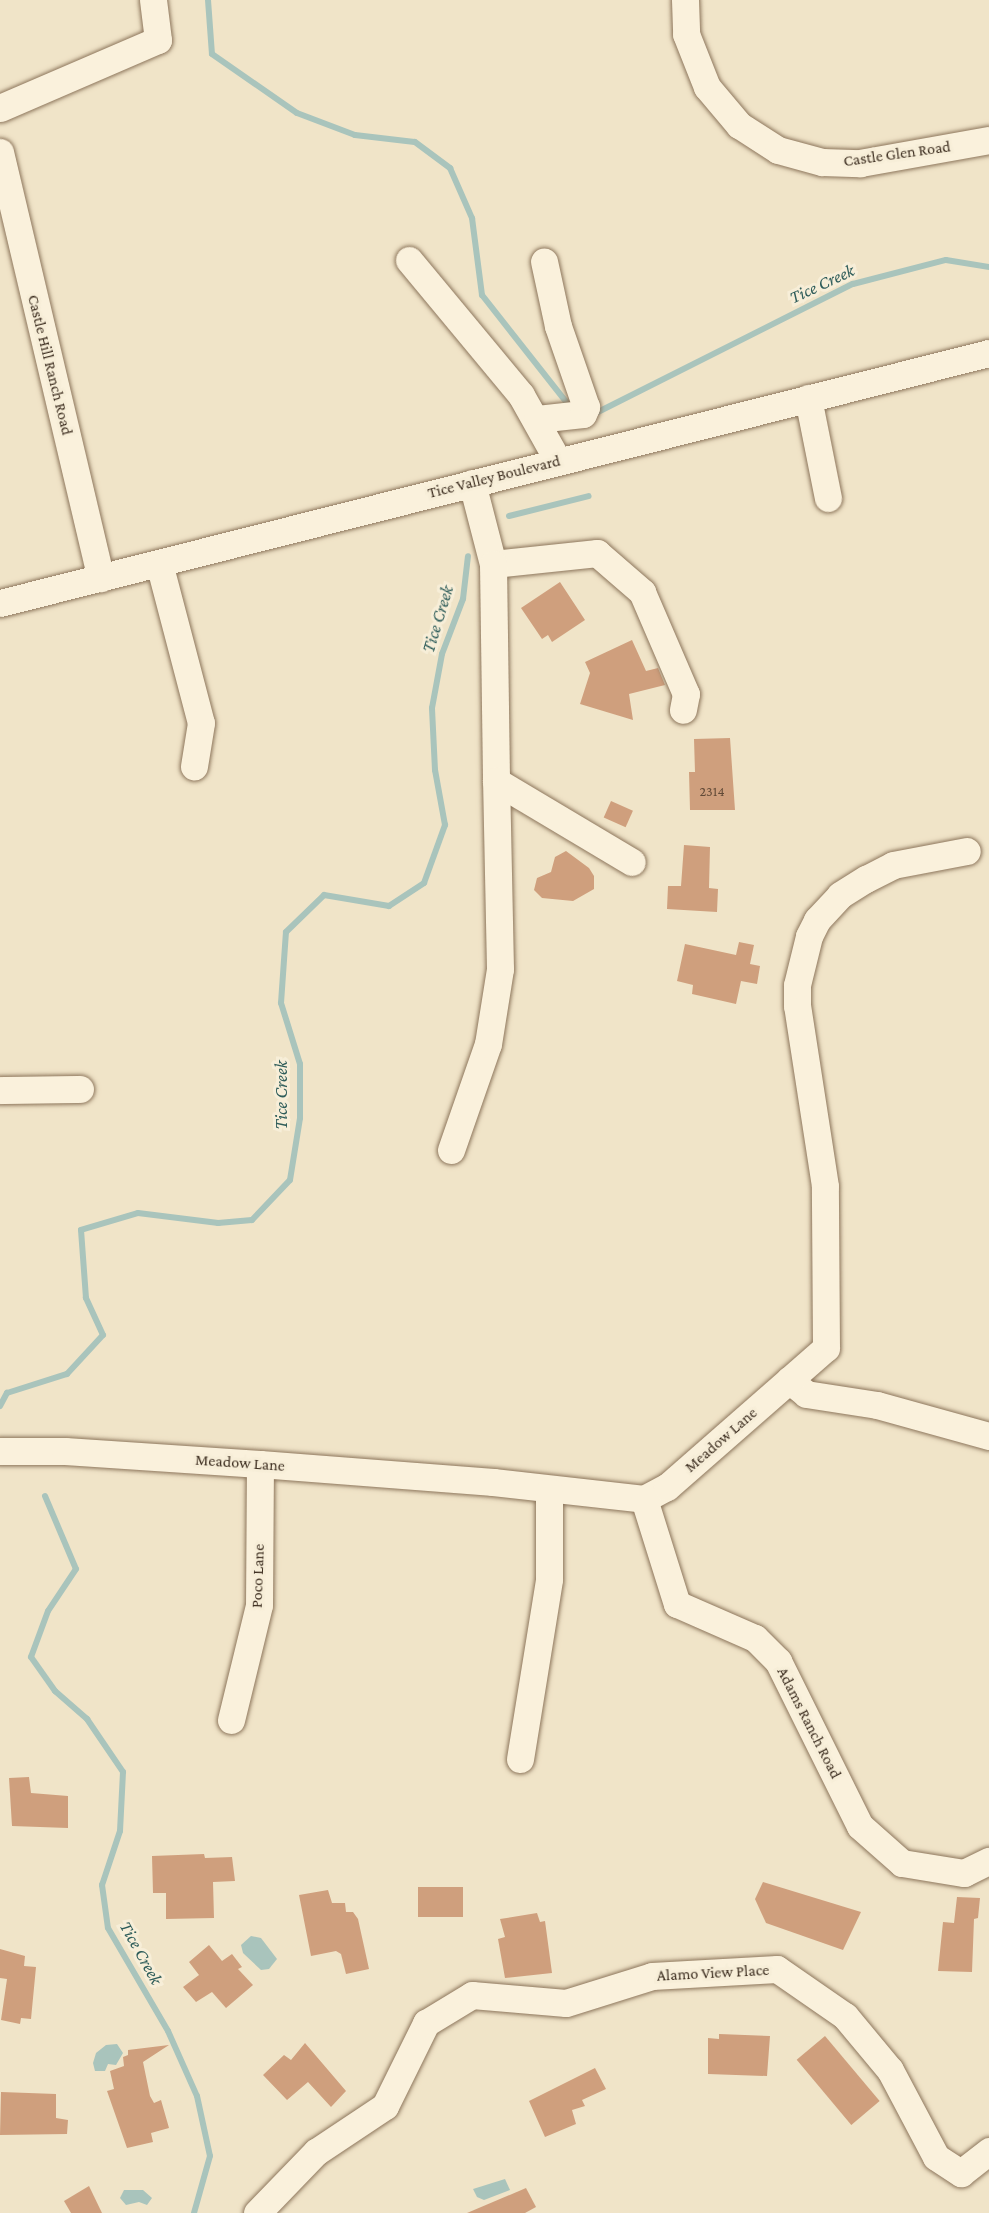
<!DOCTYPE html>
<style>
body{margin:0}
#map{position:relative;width:989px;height:2213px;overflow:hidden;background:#f0e4c8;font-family:"Crimson Pro",serif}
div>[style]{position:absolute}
.water>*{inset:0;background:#a9c4bc}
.stream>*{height:6px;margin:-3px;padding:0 3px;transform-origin:3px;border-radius:3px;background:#a9c4bc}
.building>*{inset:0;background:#cf9f7d;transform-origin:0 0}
.roads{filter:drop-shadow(0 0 2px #8d765c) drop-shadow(0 0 2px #8d765c)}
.minor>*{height:27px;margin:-13.5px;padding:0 13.5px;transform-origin:13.5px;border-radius:13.5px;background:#faf1dc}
span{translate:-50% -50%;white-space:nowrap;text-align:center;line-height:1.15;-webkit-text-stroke:6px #f7eed8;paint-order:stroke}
.number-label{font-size:14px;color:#624a37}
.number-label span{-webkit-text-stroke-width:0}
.street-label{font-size:16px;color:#3d2e20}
.water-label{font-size:18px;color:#2f5d5a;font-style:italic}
</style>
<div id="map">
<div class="water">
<i style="clip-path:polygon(251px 1936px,261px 1938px,277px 1959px,269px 1969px,261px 1970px,243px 1953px,241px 1945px)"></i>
<i style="clip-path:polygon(117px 2044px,123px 2053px,116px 2065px,108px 2064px,105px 2071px,95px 2071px,93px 2063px,96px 2053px,106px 2045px)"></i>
<i style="clip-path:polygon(505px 2179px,510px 2190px,484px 2200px,477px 2197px,473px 2189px)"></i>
<i style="clip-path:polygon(124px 2190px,143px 2190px,152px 2198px,147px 2205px,139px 2202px,126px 2205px,120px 2198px)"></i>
</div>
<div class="stream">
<i style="left:208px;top:0;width:54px;rotate:85.8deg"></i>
<i style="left:212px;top:54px;width:103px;rotate:34.8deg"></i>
<i style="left:297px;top:113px;width:62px;rotate:20.8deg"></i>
<i style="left:355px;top:135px;width:60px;rotate:6.7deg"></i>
<i style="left:415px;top:142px;width:44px;rotate:36.6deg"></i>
<i style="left:450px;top:168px;width:55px;rotate:66.3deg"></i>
<i style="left:472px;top:218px;width:78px;rotate:82.6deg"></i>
<i style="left:482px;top:295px;width:144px;rotate:51.8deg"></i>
<i style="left:592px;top:415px;width:292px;rotate:-26.7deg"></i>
<i style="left:853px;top:284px;width:96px;rotate:-14.5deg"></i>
<i style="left:946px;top:260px;width:44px;rotate:9.2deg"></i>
<i style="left:509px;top:516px;width:82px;rotate:-14deg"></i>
<i style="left:0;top:1406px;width:15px;rotate:-62deg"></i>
<i style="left:7px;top:1393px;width:63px;rotate:-17.6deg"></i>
<i style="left:67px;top:1374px;width:53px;rotate:-47.3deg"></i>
<i style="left:103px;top:1335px;width:41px;rotate:-114.7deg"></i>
<i style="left:86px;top:1298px;width:68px;rotate:-94.2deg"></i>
<i style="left:81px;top:1230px;width:59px;rotate:-16.6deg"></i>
<i style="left:138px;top:1213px;width:81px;rotate:7.1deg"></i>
<i style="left:218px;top:1223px;width:34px;rotate:-5deg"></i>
<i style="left:252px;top:1220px;width:55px;rotate:-46.5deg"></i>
<i style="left:290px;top:1180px;width:63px;rotate:-80.8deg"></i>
<i style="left:300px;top:1118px;width:54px;rotate:-90deg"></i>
<i style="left:300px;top:1064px;width:64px;rotate:-107.3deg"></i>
<i style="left:281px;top:1003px;width:71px;rotate:-86deg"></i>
<i style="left:286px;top:932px;width:53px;rotate:-44.2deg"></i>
<i style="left:324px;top:895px;width:66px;rotate:9.6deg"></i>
<i style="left:389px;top:906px;width:42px;rotate:-33.3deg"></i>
<i style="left:424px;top:883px;width:62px;rotate:-70.1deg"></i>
<i style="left:445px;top:825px;width:56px;rotate:-100.3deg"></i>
<i style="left:435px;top:770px;width:62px;rotate:-92.8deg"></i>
<i style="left:432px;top:708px;width:55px;rotate:-79.5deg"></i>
<i style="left:442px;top:654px;width:59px;rotate:-69.1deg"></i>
<i style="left:463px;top:599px;width:43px;rotate:-83.4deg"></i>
<i style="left:45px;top:1496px;width:79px;rotate:67deg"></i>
<i style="left:76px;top:1569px;width:50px;rotate:123.7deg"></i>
<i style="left:48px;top:1611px;width:49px;rotate:110.3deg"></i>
<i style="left:31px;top:1657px;width:42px;rotate:54.8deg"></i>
<i style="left:55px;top:1691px;width:43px;rotate:41.2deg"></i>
<i style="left:87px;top:1719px;width:64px;rotate:55.8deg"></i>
<i style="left:123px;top:1772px;width:59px;rotate:92.9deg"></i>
<i style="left:120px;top:1831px;width:57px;rotate:108.4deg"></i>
<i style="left:102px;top:1885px;width:43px;rotate:82.1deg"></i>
<i style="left:108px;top:1928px;width:119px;rotate:59.8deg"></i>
<i style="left:168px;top:2031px;width:71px;rotate:66deg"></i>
<i style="left:197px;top:2096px;width:61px;rotate:77.8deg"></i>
<i style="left:210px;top:2156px;width:59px;rotate:105.7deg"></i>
</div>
<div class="building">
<i style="clip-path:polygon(560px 582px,585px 620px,552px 642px,548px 635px,542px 639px,521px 608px)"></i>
<i style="clip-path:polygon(632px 640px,646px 671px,658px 668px,665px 685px,629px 694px,633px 720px,580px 704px,590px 673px,585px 662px)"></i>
<i style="clip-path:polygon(730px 738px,735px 810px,690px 810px,689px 772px,695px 772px,694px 739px)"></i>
<i style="left:611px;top:801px;width:24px;height:18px;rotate:24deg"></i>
<i style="clip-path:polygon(684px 845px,710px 847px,709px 888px,718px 889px,717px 912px,667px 909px,668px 886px,681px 886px)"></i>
<i style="clip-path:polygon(566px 851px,589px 868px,594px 876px,594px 889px,573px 901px,542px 898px,534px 890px,537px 878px,551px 872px,555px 857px)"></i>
<i style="clip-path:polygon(739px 942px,754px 945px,750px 964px,760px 966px,757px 984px,741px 981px,736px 1004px,692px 994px,693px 985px,677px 981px,685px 944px,736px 955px)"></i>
<i style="clip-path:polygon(29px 1777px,31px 1793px,68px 1796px,68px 1828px,12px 1826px,9px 1778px)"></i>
<i style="clip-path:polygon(204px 1854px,205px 1858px,232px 1857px,235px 1881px,213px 1882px,214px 1918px,166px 1919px,166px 1893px,153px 1893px,152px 1856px)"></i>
<i style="clip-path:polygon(763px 1882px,861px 1912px,843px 1950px,766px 1923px,755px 1899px)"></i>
<i style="left:418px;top:1887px;width:45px;height:30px"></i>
<i style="clip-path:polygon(328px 1890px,332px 1903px,345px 1903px,346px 1912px,353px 1912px,358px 1919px,369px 1969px,346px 1974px,341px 1954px,336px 1951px,311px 1956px,299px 1895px)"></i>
<i style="clip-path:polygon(957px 1897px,980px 1898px,978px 1918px,974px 1919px,972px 1972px,938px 1971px,943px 1922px,954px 1923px)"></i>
<i style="clip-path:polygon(537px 1913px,540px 1922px,545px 1921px,552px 1973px,505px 1978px,498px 1939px,505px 1937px,500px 1919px)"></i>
<i style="clip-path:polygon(209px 1945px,222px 1961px,232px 1954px,242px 1967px,238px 1969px,253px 1985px,226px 2008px,212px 1992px,196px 2002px,183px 1987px,199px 1975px,189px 1962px)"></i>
<i style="clip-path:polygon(0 1949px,25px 1956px,24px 1966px,36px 1967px,31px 2019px,21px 2018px,20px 2024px,1px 2020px,7px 1979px,0 1978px)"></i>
<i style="clip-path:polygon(719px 2034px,770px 2036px,767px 2076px,708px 2074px,708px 2038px,719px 2039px)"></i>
<i style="left:825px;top:2036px;width:85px;height:37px;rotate:50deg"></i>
<i style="clip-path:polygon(305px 2043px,346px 2091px,331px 2107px,308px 2082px,287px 2100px,263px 2075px,284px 2055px,291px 2060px)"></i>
<i style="clip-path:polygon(169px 2045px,143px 2062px,150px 2096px,154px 2103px,161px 2100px,169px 2128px,151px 2133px,153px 2142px,127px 2148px,107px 2091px,114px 2089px,110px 2071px,124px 2066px,123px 2057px,128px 2055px,128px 2050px)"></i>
<i style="clip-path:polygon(595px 2068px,606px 2089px,582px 2100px,585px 2106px,572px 2110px,576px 2124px,545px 2137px,529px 2101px)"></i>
<i style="clip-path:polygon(1px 2092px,56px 2094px,56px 2118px,68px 2120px,67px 2134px,0 2135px)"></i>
<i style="clip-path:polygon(89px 2186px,102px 2213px,71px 2213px,64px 2201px)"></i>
<i style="clip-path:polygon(526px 2188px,536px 2207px,525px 2213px,467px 2213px)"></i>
</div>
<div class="roads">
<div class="minor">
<i style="left:685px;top:0;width:34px;rotate:88deg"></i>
<i style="left:686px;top:34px;width:57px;rotate:68.4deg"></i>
<i style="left:707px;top:87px;width:50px;rotate:49.9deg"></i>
<i style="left:739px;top:125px;width:46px;rotate:32.7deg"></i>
<i style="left:778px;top:150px;width:46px;rotate:15.3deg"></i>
<i style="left:822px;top:162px;width:38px;rotate:2deg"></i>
<i style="left:860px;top:163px;width:131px;rotate:-10.1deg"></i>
<i style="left:0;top:108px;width:172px;rotate:-23.3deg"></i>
<i style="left:158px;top:40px;width:40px;rotate:-97.1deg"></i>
<i style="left:0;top:152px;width:438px;rotate:76.7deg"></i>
<i style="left:409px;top:260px;width:175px;rotate:50.3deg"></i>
<i style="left:521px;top:395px;width:76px;rotate:60.7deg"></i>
<i style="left:808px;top:398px;width:102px;rotate:78.7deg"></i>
<i style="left:537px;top:419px;width:46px;rotate:-6.2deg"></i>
<i style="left:583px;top:414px;width:8px;rotate:-67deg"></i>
<i style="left:586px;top:407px;width:86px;rotate:-109.1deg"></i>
<i style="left:558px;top:326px;width:66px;rotate:-102.2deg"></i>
<i style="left:472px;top:483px;width:84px;rotate:75.5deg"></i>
<i style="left:493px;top:564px;width:105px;rotate:-6deg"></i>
<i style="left:597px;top:553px;width:60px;rotate:40.9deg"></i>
<i style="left:642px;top:592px;width:111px;rotate:66.7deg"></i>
<i style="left:686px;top:694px;width:16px;rotate:101deg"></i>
<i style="left:159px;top:563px;width:165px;rotate:75.3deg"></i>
<i style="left:201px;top:723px;width:44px;rotate:99.2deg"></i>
<i style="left:493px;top:564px;width:217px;rotate:89.2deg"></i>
<i style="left:496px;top:781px;width:158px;rotate:30.8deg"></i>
<i style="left:0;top:603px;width:1020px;rotate:-14.19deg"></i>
<i style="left:0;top:1090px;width:80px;rotate:-0.7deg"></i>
<i style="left:451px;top:1150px;width:112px;rotate:-70.8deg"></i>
<i style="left:488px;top:1044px;width:76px;rotate:-80.9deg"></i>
<i style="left:500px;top:969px;width:188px;rotate:-91.2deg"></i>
<i style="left:789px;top:1380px;width:22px;rotate:39deg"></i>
<i style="left:806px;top:1394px;width:72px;rotate:8.8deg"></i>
<i style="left:877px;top:1405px;width:116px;rotate:15.5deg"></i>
<i style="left:0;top:1451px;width:65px"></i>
<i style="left:65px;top:1451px;width:195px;rotate:3.8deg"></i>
<i style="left:260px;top:1464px;width:234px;rotate:4.4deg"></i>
<i style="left:493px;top:1482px;width:152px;rotate:6.4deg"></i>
<i style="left:644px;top:1499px;width:26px;rotate:-28deg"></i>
<i style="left:667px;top:1487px;width:211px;rotate:-41.2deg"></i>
<i style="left:826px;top:1348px;width:162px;rotate:-90.4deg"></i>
<i style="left:825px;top:1186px;width:182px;rotate:-98.8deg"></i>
<i style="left:797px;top:1006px;width:21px;rotate:-90deg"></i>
<i style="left:797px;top:985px;width:50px;rotate:-76.2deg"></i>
<i style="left:809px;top:936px;width:18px;rotate:-63deg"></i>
<i style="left:817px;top:920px;width:34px;rotate:-47deg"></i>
<i style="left:840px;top:895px;width:31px;rotate:-32deg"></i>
<i style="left:866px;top:879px;width:30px;rotate:-27deg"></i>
<i style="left:893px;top:865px;width:75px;rotate:-10.7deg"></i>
<i style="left:644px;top:1499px;width:110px;rotate:72.6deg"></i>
<i style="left:677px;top:1604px;width:85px;rotate:23.6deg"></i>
<i style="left:755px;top:1638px;width:33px;rotate:45deg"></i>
<i style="left:778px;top:1661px;width:184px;rotate:63.6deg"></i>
<i style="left:860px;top:1826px;width:56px;rotate:41.4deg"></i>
<i style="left:902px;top:1863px;width:63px;rotate:9.2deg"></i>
<i style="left:964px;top:1873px;width:28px;rotate:-26deg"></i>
<i style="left:231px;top:1720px;width:118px;rotate:-76.3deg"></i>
<i style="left:259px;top:1605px;width:141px;rotate:-89.6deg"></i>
<i style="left:520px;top:1759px;width:182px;rotate:-80.8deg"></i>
<i style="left:549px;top:1579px;width:88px;rotate:-90deg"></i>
<i style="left:257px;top:2213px;width:85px;rotate:-46deg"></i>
<i style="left:316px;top:2152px;width:83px;rotate:-33.7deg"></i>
<i style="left:385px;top:2106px;width:93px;rotate:-63.7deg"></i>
<i style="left:426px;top:2023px;width:54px;rotate:-31.3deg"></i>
<i style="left:472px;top:1995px;width:94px;rotate:4.9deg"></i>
<i style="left:566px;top:2003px;width:90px;rotate:-17.4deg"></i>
<i style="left:652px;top:1976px;width:125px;rotate:-3.2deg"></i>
<i style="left:777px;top:1969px;width:83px;rotate:34.7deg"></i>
<i style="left:845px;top:2016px;width:70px;rotate:50.2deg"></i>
<i style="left:890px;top:2070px;width:98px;rotate:62.1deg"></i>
<i style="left:936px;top:2157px;width:30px;rotate:33deg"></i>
<i style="left:961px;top:2173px;width:36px;rotate:-38deg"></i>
</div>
</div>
<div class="number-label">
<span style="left:712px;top:791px">2314</span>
</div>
<div class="street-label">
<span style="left:897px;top:154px;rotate:-8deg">Castle Glen Road</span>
<span style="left:50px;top:365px;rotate:76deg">Castle Hill Ranch Road</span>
<span style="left:494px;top:477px;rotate:-14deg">Tice Valley Boulevard</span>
<span style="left:721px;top:1440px;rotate:-41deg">Meadow Lane</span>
<span style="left:240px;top:1463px;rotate:4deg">Meadow Lane</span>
<span style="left:258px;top:1576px;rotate:-88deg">Poco Lane</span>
<span style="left:809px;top:1723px;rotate:63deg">Adams Ranch Road</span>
<span style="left:713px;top:1973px;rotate:-3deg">Alamo View Place</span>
</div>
<div class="water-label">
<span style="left:822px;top:284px;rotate:-25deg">Tice Creek</span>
<span style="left:438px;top:619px;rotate:-73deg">Tice Creek</span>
<span style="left:281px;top:1095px;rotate:-90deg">Tice Creek</span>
<span style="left:141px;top:1953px;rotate:61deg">Tice Creek</span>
</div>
</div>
